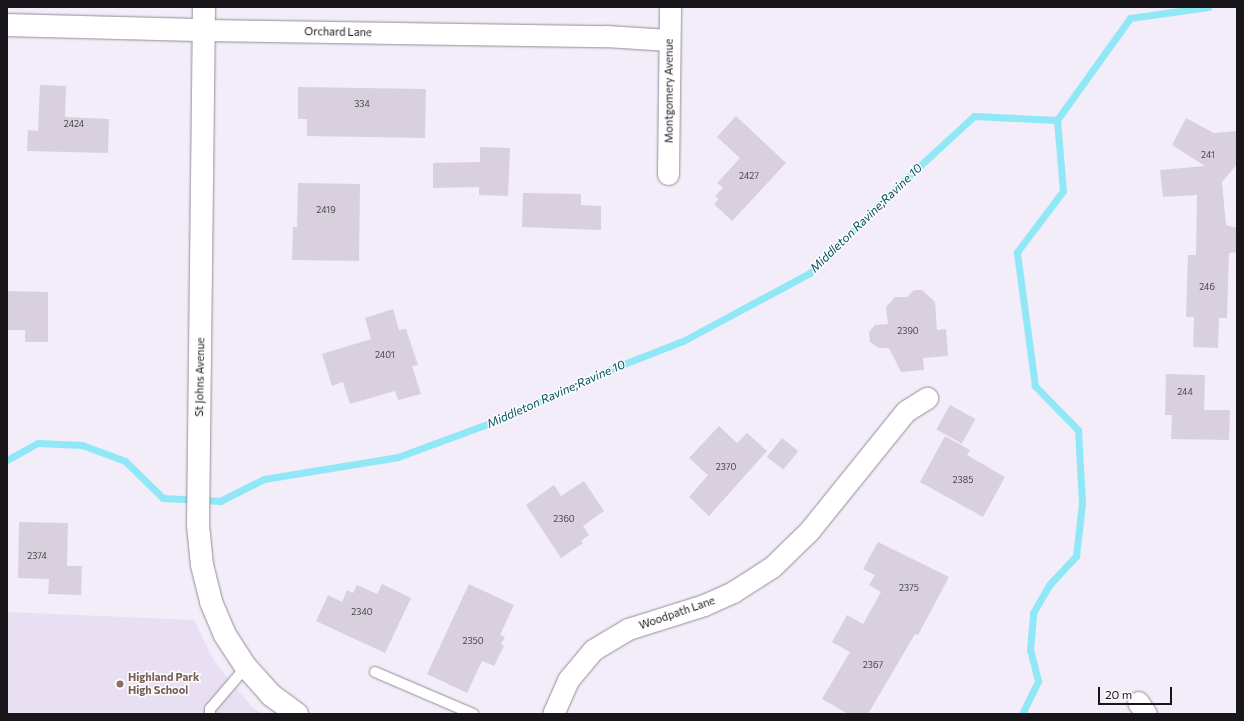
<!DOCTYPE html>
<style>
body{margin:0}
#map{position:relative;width:1244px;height:721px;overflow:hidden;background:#f3ecf9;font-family:Commissioner,sans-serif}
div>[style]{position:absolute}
.built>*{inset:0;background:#e9dff3}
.stream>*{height:7px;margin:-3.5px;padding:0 3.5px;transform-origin:3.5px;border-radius:3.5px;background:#90e8f6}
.building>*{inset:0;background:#d8d1dd;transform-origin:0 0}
.roads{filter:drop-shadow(0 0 1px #938d98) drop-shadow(0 0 1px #938d98)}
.service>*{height:10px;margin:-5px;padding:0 5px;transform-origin:5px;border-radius:5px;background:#fff}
.minor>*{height:21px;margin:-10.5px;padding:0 10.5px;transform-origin:10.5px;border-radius:10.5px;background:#fff}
.tertiary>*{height:22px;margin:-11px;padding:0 11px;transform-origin:11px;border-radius:11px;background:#fff}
.dots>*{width:11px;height:11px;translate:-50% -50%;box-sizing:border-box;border:2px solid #fdfcfe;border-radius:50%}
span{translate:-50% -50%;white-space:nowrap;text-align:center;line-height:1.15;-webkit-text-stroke:3px #fdfcfe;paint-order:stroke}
.number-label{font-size:9px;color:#49454c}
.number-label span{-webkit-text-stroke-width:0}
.street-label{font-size:11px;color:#19161b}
.education-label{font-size:11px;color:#785e54;font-weight:700}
.left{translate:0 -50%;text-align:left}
.water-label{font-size:12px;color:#00525c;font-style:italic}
.frame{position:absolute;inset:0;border:8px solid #19161b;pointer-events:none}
.scale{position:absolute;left:1098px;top:687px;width:74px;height:18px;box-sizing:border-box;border:2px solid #19161b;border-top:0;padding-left:5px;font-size:12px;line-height:14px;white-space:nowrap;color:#19161b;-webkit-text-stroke:3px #fdfcfe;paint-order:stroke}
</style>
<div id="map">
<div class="built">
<i style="clip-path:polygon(7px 612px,194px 620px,214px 661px,252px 707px,263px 714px,7px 714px)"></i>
</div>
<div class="stream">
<i style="left:7px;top:460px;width:35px;rotate:-29deg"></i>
<i style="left:38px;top:443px;width:44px;rotate:2.6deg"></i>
<i style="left:82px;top:445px;width:46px;rotate:20.4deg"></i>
<i style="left:125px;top:461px;width:53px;rotate:44.2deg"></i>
<i style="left:163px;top:498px;width:57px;rotate:3deg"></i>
<i style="left:220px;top:501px;width:49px;rotate:-26.6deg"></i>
<i style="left:264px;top:479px;width:136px;rotate:-9.3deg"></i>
<i style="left:398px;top:457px;width:104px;rotate:-20.2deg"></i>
<i style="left:496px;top:421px;width:126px;rotate:-24.3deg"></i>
<i style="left:611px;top:369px;width:77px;rotate:-21.3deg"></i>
<i style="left:683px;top:341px;width:144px;rotate:-28.2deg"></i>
<i style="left:810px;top:273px;width:127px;rotate:-44.7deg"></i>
<i style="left:900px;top:184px;width:100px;rotate:-42.6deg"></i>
<i style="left:974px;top:116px;width:83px;rotate:2.8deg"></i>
<i style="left:1022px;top:714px;width:37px;rotate:-64deg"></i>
<i style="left:1038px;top:681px;width:32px;rotate:-104deg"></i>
<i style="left:1030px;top:650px;width:37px;rotate:-85deg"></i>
<i style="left:1033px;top:613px;width:32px;rotate:-60deg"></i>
<i style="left:1049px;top:585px;width:40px;rotate:-47deg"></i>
<i style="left:1076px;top:556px;width:53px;rotate:-83.5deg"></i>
<i style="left:1082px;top:503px;width:73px;rotate:-93.1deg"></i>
<i style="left:1078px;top:430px;width:62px;rotate:-134.3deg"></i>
<i style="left:1035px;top:386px;width:135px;rotate:-97.7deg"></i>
<i style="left:1017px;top:252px;width:76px;rotate:-53deg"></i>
<i style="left:1063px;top:191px;width:71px;rotate:-94.8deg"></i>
<i style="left:1057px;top:120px;width:125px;rotate:-54.4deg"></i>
<i style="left:1130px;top:18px;width:79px;rotate:-8deg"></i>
</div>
<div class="building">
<i style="clip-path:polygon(40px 85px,66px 86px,65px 117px,109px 119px,108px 153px,27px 151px,28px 130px,38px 131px)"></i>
<i style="clip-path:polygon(298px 87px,426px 89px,425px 138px,307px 136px,307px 119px,298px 119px)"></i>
<i style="clip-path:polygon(736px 116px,786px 163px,732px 221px,714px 204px,719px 199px,715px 196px,723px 188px,717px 183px,740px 158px,717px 137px)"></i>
<i style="clip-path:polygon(1186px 118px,1214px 133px,1237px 131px,1237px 164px,1222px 182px,1226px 225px,1237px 228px,1237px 252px,1229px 253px,1227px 318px,1219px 318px,1218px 348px,1193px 347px,1194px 317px,1186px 317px,1188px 255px,1196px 255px,1197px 195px,1163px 197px,1160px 170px,1205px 166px,1172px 145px)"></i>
<i style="clip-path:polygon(480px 147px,510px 148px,508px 196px,479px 195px,479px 187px,433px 188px,433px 163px,480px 162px)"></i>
<i style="clip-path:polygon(298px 183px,360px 184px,359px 261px,292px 260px,293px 227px,297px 227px)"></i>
<i style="clip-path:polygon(523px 193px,581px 194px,581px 205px,601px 206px,601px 230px,522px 227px)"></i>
<i style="clip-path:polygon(914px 290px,922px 290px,935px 302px,937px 330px,946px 329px,948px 356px,923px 358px,924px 370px,901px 372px,889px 348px,879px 348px,870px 342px,869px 332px,875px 325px,888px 324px,886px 307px,895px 297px,907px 297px)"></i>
<i style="clip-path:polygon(7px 291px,48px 292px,48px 342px,25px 342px,25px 330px,7px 330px)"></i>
<i style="clip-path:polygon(393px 309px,399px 330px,406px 329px,418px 365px,412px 366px,421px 394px,398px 400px,395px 391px,350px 404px,343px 382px,332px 386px,322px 354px,371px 339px,365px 318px)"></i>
<i style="clip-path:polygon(1166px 374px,1205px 375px,1204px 410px,1230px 410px,1229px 440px,1171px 439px,1172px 415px,1165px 415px)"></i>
<i style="left:950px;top:405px;width:29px;height:28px;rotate:29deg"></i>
<i style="clip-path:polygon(719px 426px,737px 443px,747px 433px,767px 451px,709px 516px,689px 497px,708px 475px,689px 458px)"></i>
<i style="clip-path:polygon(945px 436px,970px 450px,967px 455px,1005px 477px,983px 517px,920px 482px)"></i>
<i style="left:782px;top:438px;width:21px;height:24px;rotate:39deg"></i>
<i style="clip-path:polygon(584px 481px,604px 511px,583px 526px,589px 535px,581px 541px,583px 543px,561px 558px,526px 505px,554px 485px,561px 496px)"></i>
<i style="clip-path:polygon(19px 522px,68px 523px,67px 566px,82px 566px,81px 595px,48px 594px,49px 579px,18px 578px)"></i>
<i style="clip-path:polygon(878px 542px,949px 577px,918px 635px,915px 634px,868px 714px,848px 714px,822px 699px,850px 652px,832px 642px,847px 615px,863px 624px,881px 592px,869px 585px,875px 575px,863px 569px)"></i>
<i style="clip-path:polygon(382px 584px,411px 598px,385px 653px,316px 621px,328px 595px,342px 602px,347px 590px,353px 593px,357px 585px,377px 594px)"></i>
<i style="clip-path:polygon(469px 584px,514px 605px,500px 635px,505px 637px,501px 644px,504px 646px,494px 666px,482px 661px,467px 693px,427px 674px)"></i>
</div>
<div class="roads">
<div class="service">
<i style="left:375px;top:672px;width:107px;rotate:23.2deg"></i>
<i style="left:210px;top:714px;width:5px;rotate:-90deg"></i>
<i style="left:210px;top:709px;width:55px;rotate:-49.4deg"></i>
</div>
<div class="minor">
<i style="left:204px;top:30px;width:402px;rotate:0.9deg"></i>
<i style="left:606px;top:36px;width:63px;rotate:3.6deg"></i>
<i style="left:668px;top:174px;width:167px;rotate:-89.3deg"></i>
<i style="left:1138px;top:702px;width:14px;rotate:56deg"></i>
<i style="left:553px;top:714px;width:37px;rotate:-66deg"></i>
<i style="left:568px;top:680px;width:39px;rotate:-50deg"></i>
<i style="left:593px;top:650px;width:41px;rotate:-31deg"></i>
<i style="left:628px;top:629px;width:80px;rotate:-17.5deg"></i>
<i style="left:704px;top:605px;width:32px;rotate:-24deg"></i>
<i style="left:733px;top:592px;width:46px;rotate:-32.7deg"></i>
<i style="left:772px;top:567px;width:52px;rotate:-44.2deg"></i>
<i style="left:809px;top:531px;width:154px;rotate:-51.1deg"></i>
<i style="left:906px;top:411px;width:25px;rotate:-32deg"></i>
</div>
<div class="tertiary">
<i style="left:204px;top:7px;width:518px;rotate:90.66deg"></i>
<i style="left:198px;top:525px;width:40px;rotate:84.3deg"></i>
<i style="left:202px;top:565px;width:38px;rotate:76deg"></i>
<i style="left:211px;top:602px;width:36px;rotate:67deg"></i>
<i style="left:225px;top:635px;width:38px;rotate:57deg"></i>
<i style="left:246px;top:667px;width:38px;rotate:48deg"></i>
<i style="left:271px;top:695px;width:32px;rotate:36deg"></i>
<i style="left:7px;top:25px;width:197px;rotate:1.5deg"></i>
</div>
</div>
<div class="dots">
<i style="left:120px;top:684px;background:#8d6e63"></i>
</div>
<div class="number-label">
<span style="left:362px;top:104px">334</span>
<span style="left:74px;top:124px">2424</span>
<span style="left:1208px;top:155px">241</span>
<span style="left:749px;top:176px">2427</span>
<span style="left:326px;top:210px">2419</span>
<span style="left:1207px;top:287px">246</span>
<span style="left:908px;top:331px">2390</span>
<span style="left:385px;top:355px">2401</span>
<span style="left:1185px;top:392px">244</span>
<span style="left:726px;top:467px">2370</span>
<span style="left:963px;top:480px">2385</span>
<span style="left:564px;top:519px">2360</span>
<span style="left:37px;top:556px">2374</span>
<span style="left:909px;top:588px">2375</span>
<span style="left:362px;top:612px">2340</span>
<span style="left:473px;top:641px">2350</span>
<span style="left:873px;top:665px">2367</span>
</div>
<div class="street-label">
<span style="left:338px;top:32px;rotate:1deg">Orchard Lane</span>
<span style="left:669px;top:91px;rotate:-90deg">Montgomery Avenue</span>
<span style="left:200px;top:377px;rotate:-89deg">St Johns Avenue</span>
<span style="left:677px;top:613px;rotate:-19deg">Woodpath Lane</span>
</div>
<div class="education-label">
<span class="left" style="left:128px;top:684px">Highland Park<br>High School</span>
</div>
<div class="water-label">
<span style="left:866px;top:218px;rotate:-44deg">Middleton Ravine;Ravine 10</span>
<span style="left:556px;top:394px;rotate:-24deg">Middleton Ravine;Ravine 10</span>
</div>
<div class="frame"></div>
<div class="scale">20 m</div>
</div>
